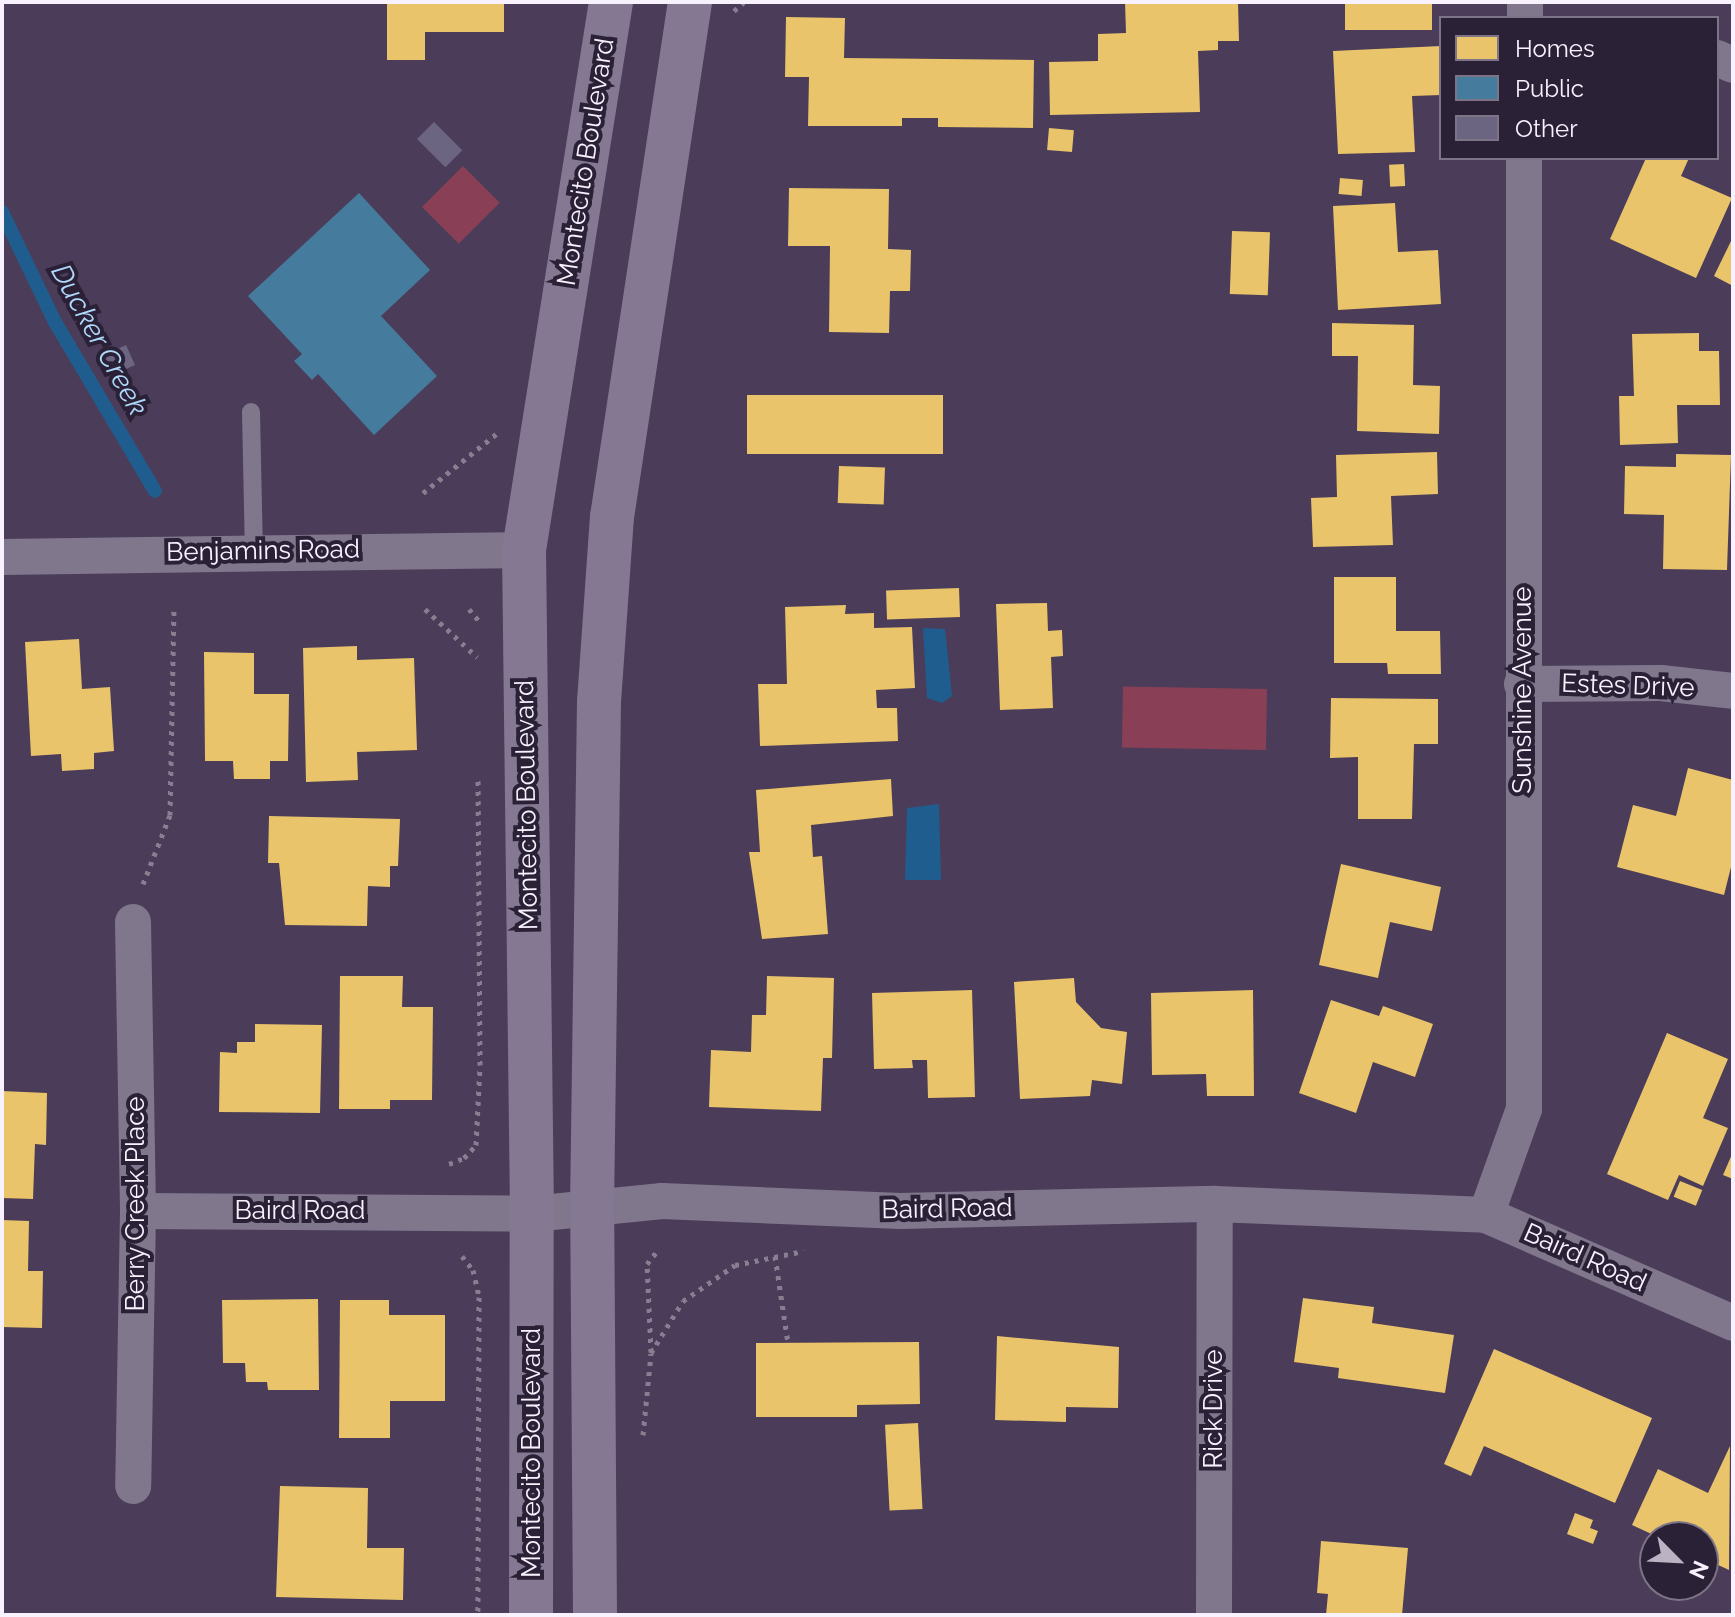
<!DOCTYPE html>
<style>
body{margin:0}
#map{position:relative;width:1735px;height:1617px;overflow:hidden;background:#4b3d59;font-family:Raleway,sans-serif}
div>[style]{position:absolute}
.green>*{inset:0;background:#894056;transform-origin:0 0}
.water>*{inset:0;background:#1f5d8e}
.homes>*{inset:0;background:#e9c46a;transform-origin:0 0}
.public>*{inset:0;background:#457b9d}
.stream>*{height:14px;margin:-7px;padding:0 7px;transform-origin:7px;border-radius:7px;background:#1f5d8e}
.building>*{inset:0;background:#6c6582;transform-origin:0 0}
.path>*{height:5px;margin-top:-2.5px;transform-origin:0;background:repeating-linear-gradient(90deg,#877f91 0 4px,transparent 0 10px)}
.service>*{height:18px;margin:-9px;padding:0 9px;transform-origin:9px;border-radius:9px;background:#81778d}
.minor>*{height:36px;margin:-18px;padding:0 18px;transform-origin:18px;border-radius:18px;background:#81778d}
.secondary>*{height:44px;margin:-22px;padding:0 22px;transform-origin:22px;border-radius:22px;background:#857892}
span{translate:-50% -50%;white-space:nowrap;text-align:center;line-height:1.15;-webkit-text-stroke:8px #2b2137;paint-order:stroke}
.street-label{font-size:26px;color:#f7f2fe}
.water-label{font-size:28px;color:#b0d8fb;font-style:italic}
.frame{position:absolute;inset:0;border:4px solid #f7f2fe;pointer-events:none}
.legend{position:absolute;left:1439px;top:16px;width:280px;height:144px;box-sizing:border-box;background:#2b2137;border:2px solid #7d7587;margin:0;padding:10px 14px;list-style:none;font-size:24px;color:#f7f2fe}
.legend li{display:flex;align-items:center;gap:16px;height:40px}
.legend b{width:40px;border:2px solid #7d7587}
.north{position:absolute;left:1639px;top:1521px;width:80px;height:80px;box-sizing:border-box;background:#2b2137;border:2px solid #7d7587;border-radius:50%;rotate:114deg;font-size:22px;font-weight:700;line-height:32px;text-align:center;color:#f7f2fe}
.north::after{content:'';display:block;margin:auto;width:28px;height:36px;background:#bbb3c4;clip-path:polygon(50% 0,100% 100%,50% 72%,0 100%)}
</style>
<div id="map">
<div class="green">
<i style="left:463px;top:166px;width:52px;height:58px;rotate:45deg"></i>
<i style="left:1267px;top:689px;width:61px;height:144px;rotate:91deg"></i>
</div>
<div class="water">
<i style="clip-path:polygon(923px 628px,945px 629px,952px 696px,942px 703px,927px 698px)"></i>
<i style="clip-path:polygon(939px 804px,941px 880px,905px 880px,907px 808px)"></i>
</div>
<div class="homes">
<i style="clip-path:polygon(387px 2px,504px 2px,504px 32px,425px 32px,425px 60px,387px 60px)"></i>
<i style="clip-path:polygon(1125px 2px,1238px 2px,1239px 41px,1218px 41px,1218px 50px,1198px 51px,1200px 112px,1050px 115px,1049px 62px,1098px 61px,1098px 34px,1126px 33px)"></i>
<i style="left:1345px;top:2px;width:87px;height:28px"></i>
<i style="clip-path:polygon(786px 17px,845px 18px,844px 58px,1034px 60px,1033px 128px,938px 127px,938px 118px,902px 118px,902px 126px,808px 126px,809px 77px,785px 77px)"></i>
<i style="clip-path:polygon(1441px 46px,1441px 95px,1412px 96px,1415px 152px,1338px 154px,1333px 51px)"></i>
<i style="left:1049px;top:128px;width:25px;height:22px;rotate:5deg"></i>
<i style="clip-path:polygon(1646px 158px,1689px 158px,1681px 176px,1732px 198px,1696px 278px,1610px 239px)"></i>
<i style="left:1404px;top:164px;width:22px;height:15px;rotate:87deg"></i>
<i style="left:1340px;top:178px;width:23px;height:16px;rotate:5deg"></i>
<i style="clip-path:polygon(789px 188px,889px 189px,888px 249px,911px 250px,910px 291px,890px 291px,889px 333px,829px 332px,830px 246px,788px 246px)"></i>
<i style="clip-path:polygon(1395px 203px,1398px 252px,1438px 250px,1441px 304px,1338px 310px,1333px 206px)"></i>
<i style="left:1232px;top:231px;width:38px;height:63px;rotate:2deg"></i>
<i style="clip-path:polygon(1733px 237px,1733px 286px,1714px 276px)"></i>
<i style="clip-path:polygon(1332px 323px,1414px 325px,1413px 385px,1440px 386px,1439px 434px,1357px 431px,1358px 356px,1332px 356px)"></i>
<i style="clip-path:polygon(1699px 333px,1699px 351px,1719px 351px,1720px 405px,1677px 405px,1678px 443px,1620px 445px,1619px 396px,1634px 396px,1632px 334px)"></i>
<i style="left:943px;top:395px;width:59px;height:196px;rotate:90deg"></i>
<i style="clip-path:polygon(1437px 452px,1438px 494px,1391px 496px,1393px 545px,1313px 547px,1311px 498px,1337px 497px,1336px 455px)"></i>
<i style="clip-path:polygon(1676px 454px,1731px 455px,1727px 570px,1663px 569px,1664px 515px,1624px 514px,1625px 466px,1676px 467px)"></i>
<i style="left:839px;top:466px;width:46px;height:37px;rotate:2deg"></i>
<i style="clip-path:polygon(1334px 577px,1396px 577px,1396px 631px,1440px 631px,1441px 674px,1388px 674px,1387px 663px,1334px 663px)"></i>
<i style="left:959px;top:588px;width:29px;height:73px;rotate:88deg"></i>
<i style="clip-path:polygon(1047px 603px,1048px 631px,1062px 630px,1063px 656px,1051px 657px,1053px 708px,1000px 710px,996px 604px)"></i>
<i style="clip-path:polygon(846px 605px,845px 614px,874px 613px,874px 628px,912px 627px,915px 688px,876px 690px,877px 708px,897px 708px,898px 741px,760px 746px,758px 684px,787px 684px,785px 607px)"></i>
<i style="clip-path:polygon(79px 639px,82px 689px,110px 687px,114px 751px,94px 753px,94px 769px,62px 771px,61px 754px,31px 756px,25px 642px)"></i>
<i style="clip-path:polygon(357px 646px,357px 660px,414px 658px,417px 750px,357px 752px,358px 780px,306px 782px,303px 648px)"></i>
<i style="clip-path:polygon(204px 652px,254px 653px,254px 694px,289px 694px,288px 761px,270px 761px,270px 779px,234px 779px,233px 761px,205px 761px)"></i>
<i style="clip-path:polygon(1331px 698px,1438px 699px,1438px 744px,1414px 744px,1412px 819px,1358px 819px,1358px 757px,1330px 758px)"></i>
<i style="clip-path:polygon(1688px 768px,1733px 780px,1733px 859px,1724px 895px,1617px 867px,1633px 805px,1676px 816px)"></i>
<i style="clip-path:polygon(891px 779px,893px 816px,811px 825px,813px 857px,822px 856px,828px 934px,762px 939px,749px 852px,760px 852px,756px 790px)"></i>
<i style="clip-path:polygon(269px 816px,400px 819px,398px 866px,390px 866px,390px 887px,368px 886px,367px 926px,285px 925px,279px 863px,268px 863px)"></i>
<i style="clip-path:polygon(1341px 864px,1441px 887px,1432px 931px,1390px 922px,1378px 978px,1319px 965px)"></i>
<i style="clip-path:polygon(340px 976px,403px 976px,402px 1007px,433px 1007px,432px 1100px,390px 1100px,390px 1109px,339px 1109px)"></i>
<i style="clip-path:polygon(767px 976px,834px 978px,832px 1058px,823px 1058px,821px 1111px,709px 1107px,711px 1050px,751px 1052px,752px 1015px,766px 1015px)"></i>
<i style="clip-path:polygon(1074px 978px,1076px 1002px,1101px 1028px,1127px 1032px,1122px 1084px,1092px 1080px,1090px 1096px,1020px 1099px,1014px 982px)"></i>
<i style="clip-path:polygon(972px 990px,975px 1097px,928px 1098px,927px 1060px,912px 1060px,913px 1068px,874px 1069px,872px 993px)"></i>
<i style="clip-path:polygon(1253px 990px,1254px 1096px,1207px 1096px,1206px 1074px,1152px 1075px,1151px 993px)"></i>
<i style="clip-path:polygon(1331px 1000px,1379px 1016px,1383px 1006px,1433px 1024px,1415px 1077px,1373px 1062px,1356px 1113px,1299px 1093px)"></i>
<i style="clip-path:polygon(255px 1024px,322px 1025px,320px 1113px,219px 1112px,220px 1052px,237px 1053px,237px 1042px,255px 1042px)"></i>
<i style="clip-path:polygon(1667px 1033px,1728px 1059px,1703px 1118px,1728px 1128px,1703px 1186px,1679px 1175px,1668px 1200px,1607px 1174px)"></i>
<i style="clip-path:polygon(2px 1091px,47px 1093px,46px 1145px,35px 1144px,33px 1199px,2px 1198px)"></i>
<i style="clip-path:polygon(1733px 1152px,1733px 1179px,1723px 1175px)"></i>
<i style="left:1680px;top:1181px;width:24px;height:17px;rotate:22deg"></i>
<i style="clip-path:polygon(2px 1220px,29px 1221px,28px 1271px,43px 1271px,42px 1328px,2px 1327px)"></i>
<i style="clip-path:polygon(1303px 1298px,1374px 1307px,1372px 1323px,1454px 1335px,1445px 1393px,1338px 1378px,1339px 1368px,1294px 1362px)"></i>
<i style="clip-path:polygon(318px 1299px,319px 1390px,268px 1390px,267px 1382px,246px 1382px,245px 1363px,223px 1363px,222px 1300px)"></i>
<i style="clip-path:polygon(340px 1300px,389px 1300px,389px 1315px,445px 1315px,445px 1401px,390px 1401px,390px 1438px,339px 1438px)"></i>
<i style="clip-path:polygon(997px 1336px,1119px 1347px,1118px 1408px,1066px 1407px,1066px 1422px,995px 1420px)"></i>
<i style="clip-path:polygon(919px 1342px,920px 1404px,857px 1405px,857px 1417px,756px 1417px,756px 1343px)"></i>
<i style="clip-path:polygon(1494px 1349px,1652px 1418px,1615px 1503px,1484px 1446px,1471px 1476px,1444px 1464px)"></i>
<i style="left:918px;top:1423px;width:86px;height:33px;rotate:87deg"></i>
<i style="clip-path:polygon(1730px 1446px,1729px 1570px,1703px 1558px,1703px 1537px,1658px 1537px,1632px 1525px,1658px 1469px,1708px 1493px)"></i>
<i style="clip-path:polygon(280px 1486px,368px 1488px,367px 1548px,404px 1548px,403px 1600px,276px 1597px)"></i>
<i style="clip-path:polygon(1575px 1513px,1593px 1520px,1590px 1528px,1598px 1531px,1593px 1544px,1567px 1534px)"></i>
<i style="clip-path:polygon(1321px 1541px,1408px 1548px,1402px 1615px,1326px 1615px,1328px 1594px,1317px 1593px)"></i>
</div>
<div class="public">
<i style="clip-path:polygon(359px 193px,430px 270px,381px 316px,437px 376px,374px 435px,318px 374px,312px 380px,294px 361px,302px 354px,248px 296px)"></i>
</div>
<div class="stream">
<i style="left:2px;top:212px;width:122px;rotate:64.3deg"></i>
<i style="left:55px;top:322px;width:196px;rotate:59.4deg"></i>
</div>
<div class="building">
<i style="left:434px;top:122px;width:40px;height:24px;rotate:45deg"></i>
<i style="left:126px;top:345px;width:22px;height:27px;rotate:66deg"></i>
</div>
<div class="path">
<i style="left:734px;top:11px;width:13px;rotate:-42deg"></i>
<i style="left:423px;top:493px;width:94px;rotate:-38.9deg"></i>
<i style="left:425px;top:609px;width:71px;rotate:42.7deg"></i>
<i style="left:469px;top:609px;width:16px;rotate:50deg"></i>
<i style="left:143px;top:884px;width:74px;rotate:-68.6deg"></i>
<i style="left:170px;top:815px;width:204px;rotate:-88.9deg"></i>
<i style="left:449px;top:1164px;width:16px;rotate:-22deg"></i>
<i style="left:464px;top:1158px;width:18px;rotate:-47deg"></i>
<i style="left:476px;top:1145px;width:80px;rotate:-87.1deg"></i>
<i style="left:480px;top:1065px;width:289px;rotate:-90.4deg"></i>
<i style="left:462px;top:1256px;width:18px;rotate:52deg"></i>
<i style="left:473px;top:1270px;width:28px;rotate:77deg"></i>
<i style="left:479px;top:1297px;width:318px;rotate:90.2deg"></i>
<i style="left:775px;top:1256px;width:88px;rotate:81.5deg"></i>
<i style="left:651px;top:1352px;width:88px;rotate:-92.6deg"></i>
<i style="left:647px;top:1264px;width:16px;rotate:-52deg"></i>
<i style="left:643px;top:1435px;width:82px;rotate:-84.4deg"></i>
<i style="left:651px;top:1353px;width:61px;rotate:-58.4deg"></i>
<i style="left:683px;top:1301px;width:63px;rotate:-34.7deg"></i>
<i style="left:735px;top:1265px;width:70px;rotate:-11.5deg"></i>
</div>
<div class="service">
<i style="left:251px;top:412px;width:139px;rotate:88.8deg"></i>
</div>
<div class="minor">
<i style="left:1525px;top:2px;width:16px;rotate:90deg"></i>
<i style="left:1717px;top:58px;width:17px;rotate:24deg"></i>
<i style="left:2px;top:557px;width:522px;rotate:-0.77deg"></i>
<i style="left:1522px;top:684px;width:139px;rotate:-0.4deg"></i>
<i style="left:1661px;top:683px;width:72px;rotate:6.3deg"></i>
<i style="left:133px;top:922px;width:289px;rotate:89deg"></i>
<i style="left:138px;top:1211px;width:275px;rotate:91deg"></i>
<i style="left:138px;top:1211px;width:394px;rotate:0.4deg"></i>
<i style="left:532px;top:1214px;width:131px;rotate:-5.7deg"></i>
<i style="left:662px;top:1201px;width:238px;rotate:2.4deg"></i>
<i style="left:900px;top:1211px;width:315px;rotate:-1.3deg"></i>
<i style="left:1215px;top:1204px;width:271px;rotate:2.3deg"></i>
<i style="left:1486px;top:1215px;width:270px;rotate:23.6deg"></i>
<i style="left:1486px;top:1215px;width:113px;rotate:-70.3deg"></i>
<i style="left:1524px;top:1109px;width:951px;rotate:-90deg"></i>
<i style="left:1214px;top:1615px;width:411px;rotate:-89.9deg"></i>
</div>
<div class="secondary">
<i style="left:531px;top:1615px;width:401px;rotate:-89.9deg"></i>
<i style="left:532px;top:1214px;width:664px;rotate:-90.69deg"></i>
<i style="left:524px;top:550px;width:555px;rotate:-80.98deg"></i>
<i style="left:595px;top:1615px;width:406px;rotate:-90.4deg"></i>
<i style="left:592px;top:1209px;width:507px;rotate:-89.21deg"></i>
<i style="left:599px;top:702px;width:185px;rotate:-86deg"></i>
<i style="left:612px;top:517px;width:521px;rotate:-81.39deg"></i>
</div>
<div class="street-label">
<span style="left:586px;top:162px;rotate:-81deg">Montecito Boulevard</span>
<span style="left:263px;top:551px;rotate:-1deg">Benjamins Road</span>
<span style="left:1628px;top:686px;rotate:2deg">Estes Drive</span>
<span style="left:1523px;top:690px;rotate:-90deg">Sunshine Avenue</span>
<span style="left:527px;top:805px;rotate:-91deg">Montecito Boulevard</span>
<span style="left:136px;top:1204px;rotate:-90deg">Berry Creek Place</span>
<span style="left:947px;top:1209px;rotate:-1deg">Baird Road</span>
<span style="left:300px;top:1211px">Baird Road</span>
<span style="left:1585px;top:1258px;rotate:24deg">Baird Road</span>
<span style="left:1214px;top:1409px;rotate:-90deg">Rick Drive</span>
<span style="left:532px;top:1453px;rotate:-90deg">Montecito Boulevard</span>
</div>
<div class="water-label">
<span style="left:99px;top:340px;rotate:61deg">Ducker Creek</span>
</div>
<div class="frame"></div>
<ul class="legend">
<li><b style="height:22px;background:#e9c46a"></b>Homes</li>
<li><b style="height:22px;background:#457b9d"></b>Public</li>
<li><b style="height:22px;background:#6c6582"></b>Other</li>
</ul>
<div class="north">N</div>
</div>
